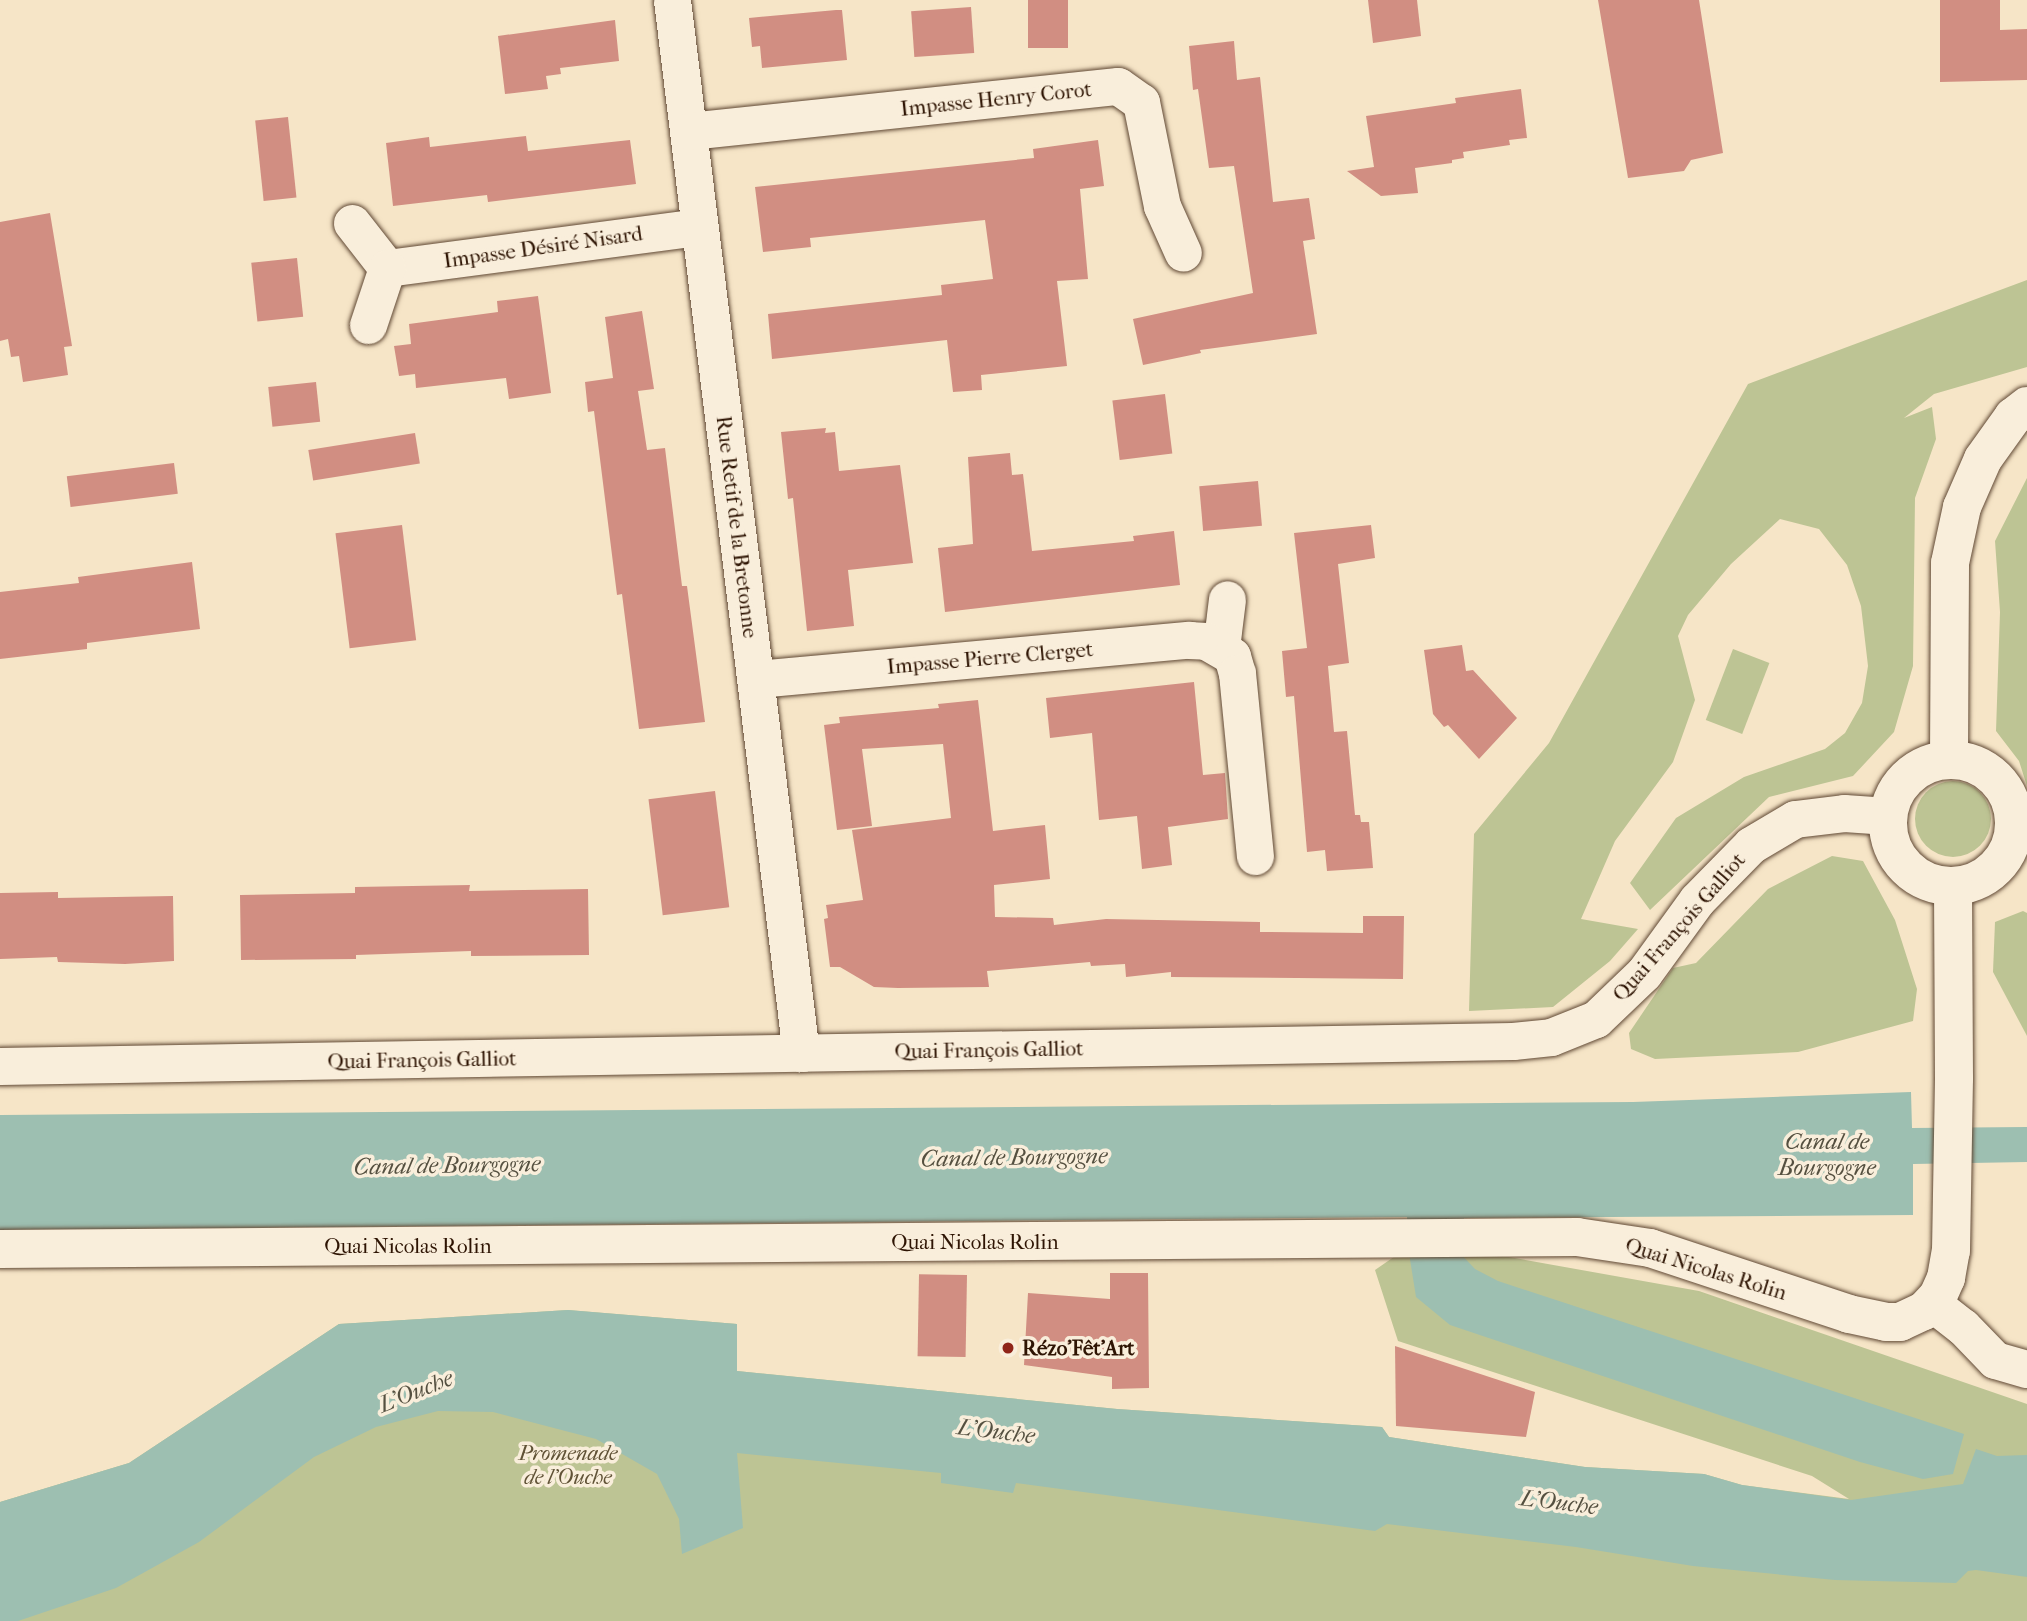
<!DOCTYPE html>
<meta charset="utf-8">
<style>
body{margin:0}
#map{position:relative;width:2027px;height:1621px;overflow:hidden;background:#f6e5c7;font-family:"IM FELL French Canon",serif}
div>[style]{position:absolute}
.green>*{inset:0;background:#bdc494;transform-origin:0 0}
.round{border-radius:50%}
.water>*{inset:0;background:#9dbfb1}
.building>*{inset:0;background:#d18e82;transform-origin:0 0}
.roads{filter:drop-shadow(0 0 2px #604834) drop-shadow(0 0 2px #604834)}
.minor>*{height:37px;margin:-18.5px;padding:0 18.5px;transform-origin:18.5px;border-radius:18.5px;background:#f9eedb}
.tertiary>*{height:38px;margin:-19px;padding:0 19px;transform-origin:19px;border-radius:19px;background:#f9eedb}
.tertiary>.ring{margin:-19px;padding:0;box-sizing:content-box;background:none;border:38px solid #f9eedb;border-radius:50%}
.dots>*{width:19px;height:19px;translate:-50% -50%;box-sizing:border-box;border:4px solid #f9eedb;border-radius:50%}
span{translate:-50% -50%;white-space:nowrap;text-align:center;line-height:1.15;-webkit-text-stroke:7px #f9eedb;paint-order:stroke}
.street-label{font-size:21px;color:#2e1403}
.poi-label{font-size:21px;color:#2e1403;font-weight:700}
.left{translate:0 -50%;text-align:left}
.park-label{font-size:21px;color:#605236;font-style:italic}
.water-label{font-size:23px;color:#555040;font-style:italic}
</style>
<div id="map">
<div class="green">
<i style="clip-path:polygon(2027px 280px,2027px 367px,1934px 394px,1904px 418px,1932px 407px,1936px 439px,1915px 498px,1913px 666px,1894px 732px,1853px 776px,1769px 797px,1650px 910px,1630px 883px,1676px 818px,1744px 777px,1825px 749px,1845px 733px,1862px 703px,1868px 666px,1861px 606px,1847px 565px,1819px 529px,1780px 519px,1731px 564px,1688px 615px,1678px 636px,1695px 700px,1673px 762px,1615px 841px,1581px 919px,1638px 929px,1610px 961px,1553px 1007px,1469px 1011px,1474px 834px,1549px 743px,1748px 384px)"></i>
<i style="clip-path:polygon(2027px 478px,2027px 786px,2019px 761px,1996px 731px,2000px 612px,1995px 541px)"></i>
<i style="left:1733px;top:649px;width:39px;height:76px;rotate:21deg"></i>
<i class="round" style="left:1915px;top:781px;width:76px;height:76px"></i>
<i style="clip-path:polygon(1832px 856px,1863px 861px,1895px 920px,1917px 989px,1913px 1021px,1798px 1052px,1655px 1059px,1631px 1049px,1629px 1033px,1673px 968px,1696px 963px,1768px 889px)"></i>
<i style="clip-path:polygon(2023px 911px,2027px 913px,2027px 1036px,1993px 972px,1995px 922px)"></i>
<i style="clip-path:polygon(1475px 1251px,1699px 1291px,2027px 1404px,2027px 1621px,0 1621px,0 1502px,129px 1463px,339px 1324px,568px 1310px,737px 1324px,737px 1371px,1117px 1409px,1382px 1427px,1389px 1437px,1585px 1467px,1704px 1474px,1742px 1485px,1849px 1499px,1812px 1476px,1398px 1341px,1375px 1270px,1401px 1252px)"></i>
</div>
<div class="water">
<i style="clip-path:polygon(1911px 1092px,1912px 1128px,2027px 1127px,2027px 1162px,1913px 1164px,1913px 1215px,1464px 1218px,1459px 1252px,1475px 1269px,1498px 1281px,1964px 1434px,1953px 1474px,1923px 1479px,1860px 1462px,1450px 1325px,1416px 1297px,1409px 1253px,1407px 1217px,0 1230px,0 1115px,1633px 1102px)"></i>
<i style="clip-path:polygon(568px 1310px,737px 1324px,737px 1371px,1117px 1409px,1382px 1427px,1389px 1437px,1585px 1467px,1704px 1474px,1742px 1485px,1851px 1500px,1963px 1484px,1976px 1449px,1997px 1456px,2027px 1455px,2027px 1577px,1976px 1570px,1968px 1571px,1956px 1583px,1835px 1580px,1693px 1566px,1576px 1547px,1387px 1524px,1375px 1531px,1016px 1483px,1013px 1493px,941px 1483px,941px 1473px,737px 1453px,743px 1528px,682px 1554px,679px 1519px,657px 1474px,596px 1439px,493px 1412px,438px 1411px,376px 1427px,314px 1457px,199px 1542px,116px 1588px,18px 1621px,0 1621px,0 1502px,129px 1463px,339px 1324px)"></i>
</div>
<div class="building">
<i style="left:1028px;top:0;width:40px;height:48px"></i>
<i style="clip-path:polygon(1368px 0,1417px 0,1421px 36px,1373px 43px)"></i>
<i style="clip-path:polygon(1598px 0,1699px 0,1723px 153px,1691px 160px,1684px 171px,1628px 178px)"></i>
<i style="clip-path:polygon(1940px 0,2000px 0,2000px 30px,2027px 29px,2027px 80px,1940px 82px)"></i>
<i style="left:971px;top:7px;width:46px;height:60px;rotate:86deg"></i>
<i style="clip-path:polygon(836px 10px,842px 10px,847px 60px,762px 68px,760px 46px,752px 47px,749px 18px)"></i>
<i style="clip-path:polygon(615px 20px,619px 61px,560px 68px,561px 74px,546px 76px,548px 89px,505px 94px,498px 36px)"></i>
<i style="clip-path:polygon(1234px 41px,1237px 80px,1260px 77px,1273px 202px,1309px 198px,1315px 239px,1303px 241px,1317px 334px,1200px 350px,1201px 353px,1143px 365px,1133px 319px,1253px 293px,1234px 166px,1209px 168px,1198px 89px,1193px 90px,1189px 46px)"></i>
<i style="clip-path:polygon(1521px 89px,1527px 138px,1509px 140px,1510px 145px,1463px 152px,1464px 158px,1452px 160px,1452px 163px,1415px 168px,1418px 193px,1381px 196px,1347px 171px,1374px 167px,1366px 116px,1456px 103px,1455px 98px)"></i>
<i style="left:288px;top:117px;width:81px;height:33px;rotate:84deg"></i>
<i style="clip-path:polygon(526px 136px,528px 151px,630px 140px,636px 184px,488px 202px,487px 195px,393px 206px,386px 143px,429px 137px,430px 147px)"></i>
<i style="clip-path:polygon(1098px 140px,1104px 186px,1080px 189px,1088px 279px,1057px 281px,1067px 366px,981px 375px,982px 390px,953px 392px,947px 340px,772px 359px,768px 314px,942px 295px,941px 285px,993px 279px,985px 220px,810px 238px,811px 247px,763px 252px,755px 187px,1034px 158px,1033px 149px)"></i>
<i style="clip-path:polygon(50px 213px,72px 346px,64px 347px,68px 375px,23px 382px,19px 356px,11px 357px,8px 339px,0 341px,0 222px)"></i>
<i style="left:297px;top:258px;width:59px;height:46px;rotate:84deg"></i>
<i style="clip-path:polygon(538px 296px,551px 393px,509px 399px,506px 378px,416px 388px,415px 374px,399px 376px,394px 346px,411px 344px,409px 324px,498px 312px,497px 301px)"></i>
<i style="clip-path:polygon(642px 311px,654px 389px,638px 391px,647px 450px,665px 448px,682px 586px,687px 586px,705px 722px,639px 729px,622px 594px,617px 595px,594px 411px,588px 412px,585px 382px,613px 378px,605px 317px)"></i>
<i style="left:316px;top:382px;width:40px;height:48px;rotate:84deg"></i>
<i style="left:1165px;top:394px;width:60px;height:53px;rotate:83deg"></i>
<i style="clip-path:polygon(826px 428px,825px 433px,835px 432px,839px 471px,900px 465px,913px 563px,848px 570px,854px 626px,807px 631px,793px 498px,788px 499px,781px 432px)"></i>
<i style="left:415px;top:433px;width:31px;height:108px;rotate:81deg"></i>
<i style="clip-path:polygon(1010px 453px,1012px 475px,1023px 474px,1032px 551px,1134px 541px,1133px 536px,1174px 531px,1180px 585px,945px 612px,938px 548px,973px 544px,968px 457px)"></i>
<i style="left:174px;top:463px;width:31px;height:108px;rotate:83deg"></i>
<i style="left:1258px;top:481px;width:45px;height:59px;rotate:85deg"></i>
<i style="left:402px;top:525px;width:116px;height:67px;rotate:83deg"></i>
<i style="clip-path:polygon(1371px 525px,1375px 558px,1338px 564px,1349px 663px,1328px 666px,1334px 732px,1347px 731px,1355px 815px,1360px 815px,1361px 822px,1369px 822px,1373px 868px,1327px 871px,1325px 850px,1307px 852px,1294px 696px,1286px 697px,1282px 651px,1307px 648px,1294px 533px)"></i>
<i style="clip-path:polygon(192px 562px,200px 629px,87px 643px,87px 649px,0 659px,0 592px,79px 583px,78px 577px)"></i>
<i style="clip-path:polygon(1462px 645px,1466px 671px,1473px 670px,1517px 718px,1479px 759px,1448px 725px,1444px 727px,1433px 714px,1424px 650px)"></i>
<i style="clip-path:polygon(1194px 682px,1203px 775px,1225px 773px,1228px 819px,1168px 827px,1172px 865px,1142px 869px,1137px 816px,1099px 820px,1092px 733px,1050px 738px,1046px 698px)"></i>
<i style="clip-path:polygon(978px 700px,993px 831px,1045px 825px,1050px 879px,994px 885px,995px 917px,1053px 918px,1054px 925px,1106px 919px,1260px 922px,1260px 932px,1363px 933px,1363px 916px,1404px 916px,1403px 979px,1171px 977px,1171px 972px,1126px 977px,1125px 964px,1091px 966px,1090px 962px,987px 971px,989px 987px,898px 988px,874px 987px,840px 967px,830px 967px,824px 919px,828px 918px,826px 905px,863px 900px,852px 830px,951px 818px,943px 744px,862px 749px,872px 826px,837px 830px,824px 725px,840px 723px,839px 717px,939px 708px,938px 704px)"></i>
<i style="left:715px;top:791px;width:117px;height:67px;rotate:83deg"></i>
<i style="clip-path:polygon(470px 885px,469px 891px,588px 889px,589px 955px,471px 956px,471px 951px,356px 955px,356px 959px,241px 960px,240px 895px,355px 893px,355px 887px)"></i>
<i style="clip-path:polygon(58px 892px,58px 898px,173px 896px,174px 961px,125px 964px,58px 962px,57px 957px,0 959px,0 893px)"></i>
<i style="clip-path:polygon(1110px 1273px,1148px 1273px,1149px 1388px,1112px 1389px,1112px 1377px,1024px 1365px,1028px 1293px,1110px 1299px)"></i>
<i style="left:967px;top:1275px;width:82px;height:48px;rotate:91deg"></i>
<i style="clip-path:polygon(1395px 1346px,1535px 1392px,1526px 1437px,1396px 1426px)"></i>
</div>
<div class="roads">
<div class="minor">
<i style="left:672px;top:0;width:1061px;rotate:83.02deg"></i>
<i style="left:689px;top:131px;width:431px;rotate:-6deg"></i>
<i style="left:1118px;top:86px;width:28px;rotate:35deg"></i>
<i style="left:1141px;top:102px;width:106px;rotate:78.6deg"></i>
<i style="left:1162px;top:206px;width:51px;rotate:65.9deg"></i>
<i style="left:352px;top:223px;width:57px;rotate:52.1deg"></i>
<i style="left:387px;top:268px;width:314px;rotate:-7.5deg"></i>
<i style="left:368px;top:325px;width:60px;rotate:-71.6deg"></i>
<i style="left:1221px;top:648px;width:49px;rotate:-83deg"></i>
<i style="left:757px;top:679px;width:434px;rotate:-5.2deg"></i>
<i style="left:1189px;top:640px;width:17px;rotate:3deg"></i>
<i style="left:1206px;top:641px;width:30px;rotate:30deg"></i>
<i style="left:1232px;top:656px;width:18px;rotate:74deg"></i>
<i style="left:1237px;top:673px;width:184px;rotate:84.4deg"></i>
<i style="left:0;top:1066px;width:1513px;rotate:-0.95deg"></i>
<i style="left:1513px;top:1041px;width:38px;rotate:-6deg"></i>
<i style="left:1551px;top:1037px;width:48px;rotate:-21.8deg"></i>
<i style="left:1596px;top:1019px;width:66px;rotate:-43.8deg"></i>
<i style="left:1644px;top:973px;width:90px;rotate:-54deg"></i>
<i style="left:1697px;top:900px;width:77px;rotate:-45.5deg"></i>
<i style="left:1751px;top:845px;width:51px;rotate:-30.6deg"></i>
<i style="left:1795px;top:819px;width:49px;rotate:-7deg"></i>
<i style="left:1844px;top:813px;width:44px;rotate:3.9deg"></i>
<i style="left:1932px;top:1303px;width:39px;rotate:38deg"></i>
<i style="left:1963px;top:1327px;width:46px;rotate:45.9deg"></i>
<i style="left:1995px;top:1360px;width:33px;rotate:16deg"></i>
</div>
<div class="tertiary">
<i style="left:1949px;top:759px;width:196px;rotate:-89.7deg"></i>
<i style="left:1950px;top:563px;width:57px;rotate:-77.9deg"></i>
<i style="left:1962px;top:507px;width:52px;rotate:-66.4deg"></i>
<i style="left:1983px;top:459px;width:52px;rotate:-54.5deg"></i>
<i style="left:2013px;top:417px;width:18px;rotate:-38deg"></i>
<i class="ring" style="left:1888px;top:760px;width:88px;height:88px"></i>
<i style="left:0;top:1249px;width:1577px;rotate:-0.44deg"></i>
<i style="left:1577px;top:1237px;width:74px;rotate:8.6deg"></i>
<i style="left:1650px;top:1248px;width:210px;rotate:18.3deg"></i>
<i style="left:1849px;top:1314px;width:38px;rotate:12deg"></i>
<i style="left:1886px;top:1322px;width:14px"></i>
<i style="left:1900px;top:1322px;width:26px;rotate:-25deg"></i>
<i style="left:1924px;top:1311px;width:21px;rotate:-47deg"></i>
<i style="left:1938px;top:1296px;width:20px;rotate:-66deg"></i>
<i style="left:1946px;top:1278px;width:27px;rotate:-80deg"></i>
<i style="left:1951px;top:1251px;width:173px;rotate:-89deg"></i>
<i style="left:1954px;top:1078px;width:192px;rotate:-90.3deg"></i>
</div>
</div>
<div class="dots">
<i style="left:1008px;top:1348px;background:#8f2418"></i>
</div>
<div class="street-label">
<span style="left:996px;top:99px;rotate:-6deg">Impasse Henry Corot</span>
<span style="left:543px;top:247px;rotate:-8deg">Impasse Désiré Nisard</span>
<span style="left:737px;top:527px;rotate:83deg">Rue Retif de la Bretonne</span>
<span style="left:990px;top:658px;rotate:-5deg">Impasse Pierre Clerget</span>
<span style="left:1679px;top:927px;rotate:-49deg">Quai François Galliot</span>
<span style="left:989px;top:1050px;rotate:-1deg">Quai François Galliot</span>
<span style="left:422px;top:1060px;rotate:-1deg">Quai François Galliot</span>
<span style="left:975px;top:1242px">Quai Nicolas Rolin</span>
<span style="left:408px;top:1246px">Quai Nicolas Rolin</span>
<span style="left:1706px;top:1269px;rotate:17deg">Quai Nicolas Rolin</span>
</div>
<div class="poi-label">
<span class="left" style="left:1022px;top:1348px">Rézo'Fêt'Art</span>
</div>
<div class="park-label">
<span style="left:568px;top:1465px">Promenade<br>de l'Ouche</span>
</div>
<div class="water-label">
<span style="left:1827px;top:1155px">Canal de<br>Bourgogne</span>
<span style="left:1014px;top:1158px;rotate:-1deg">Canal de Bourgogne</span>
<span style="left:447px;top:1166px;rotate:-1deg">Canal de Bourgogne</span>
<span style="left:416px;top:1392px;rotate:-22deg">L'Ouche</span>
<span style="left:996px;top:1432px;rotate:7deg">L'Ouche</span>
<span style="left:1559px;top:1503px;rotate:7deg">L'Ouche</span>
</div>
</div>
